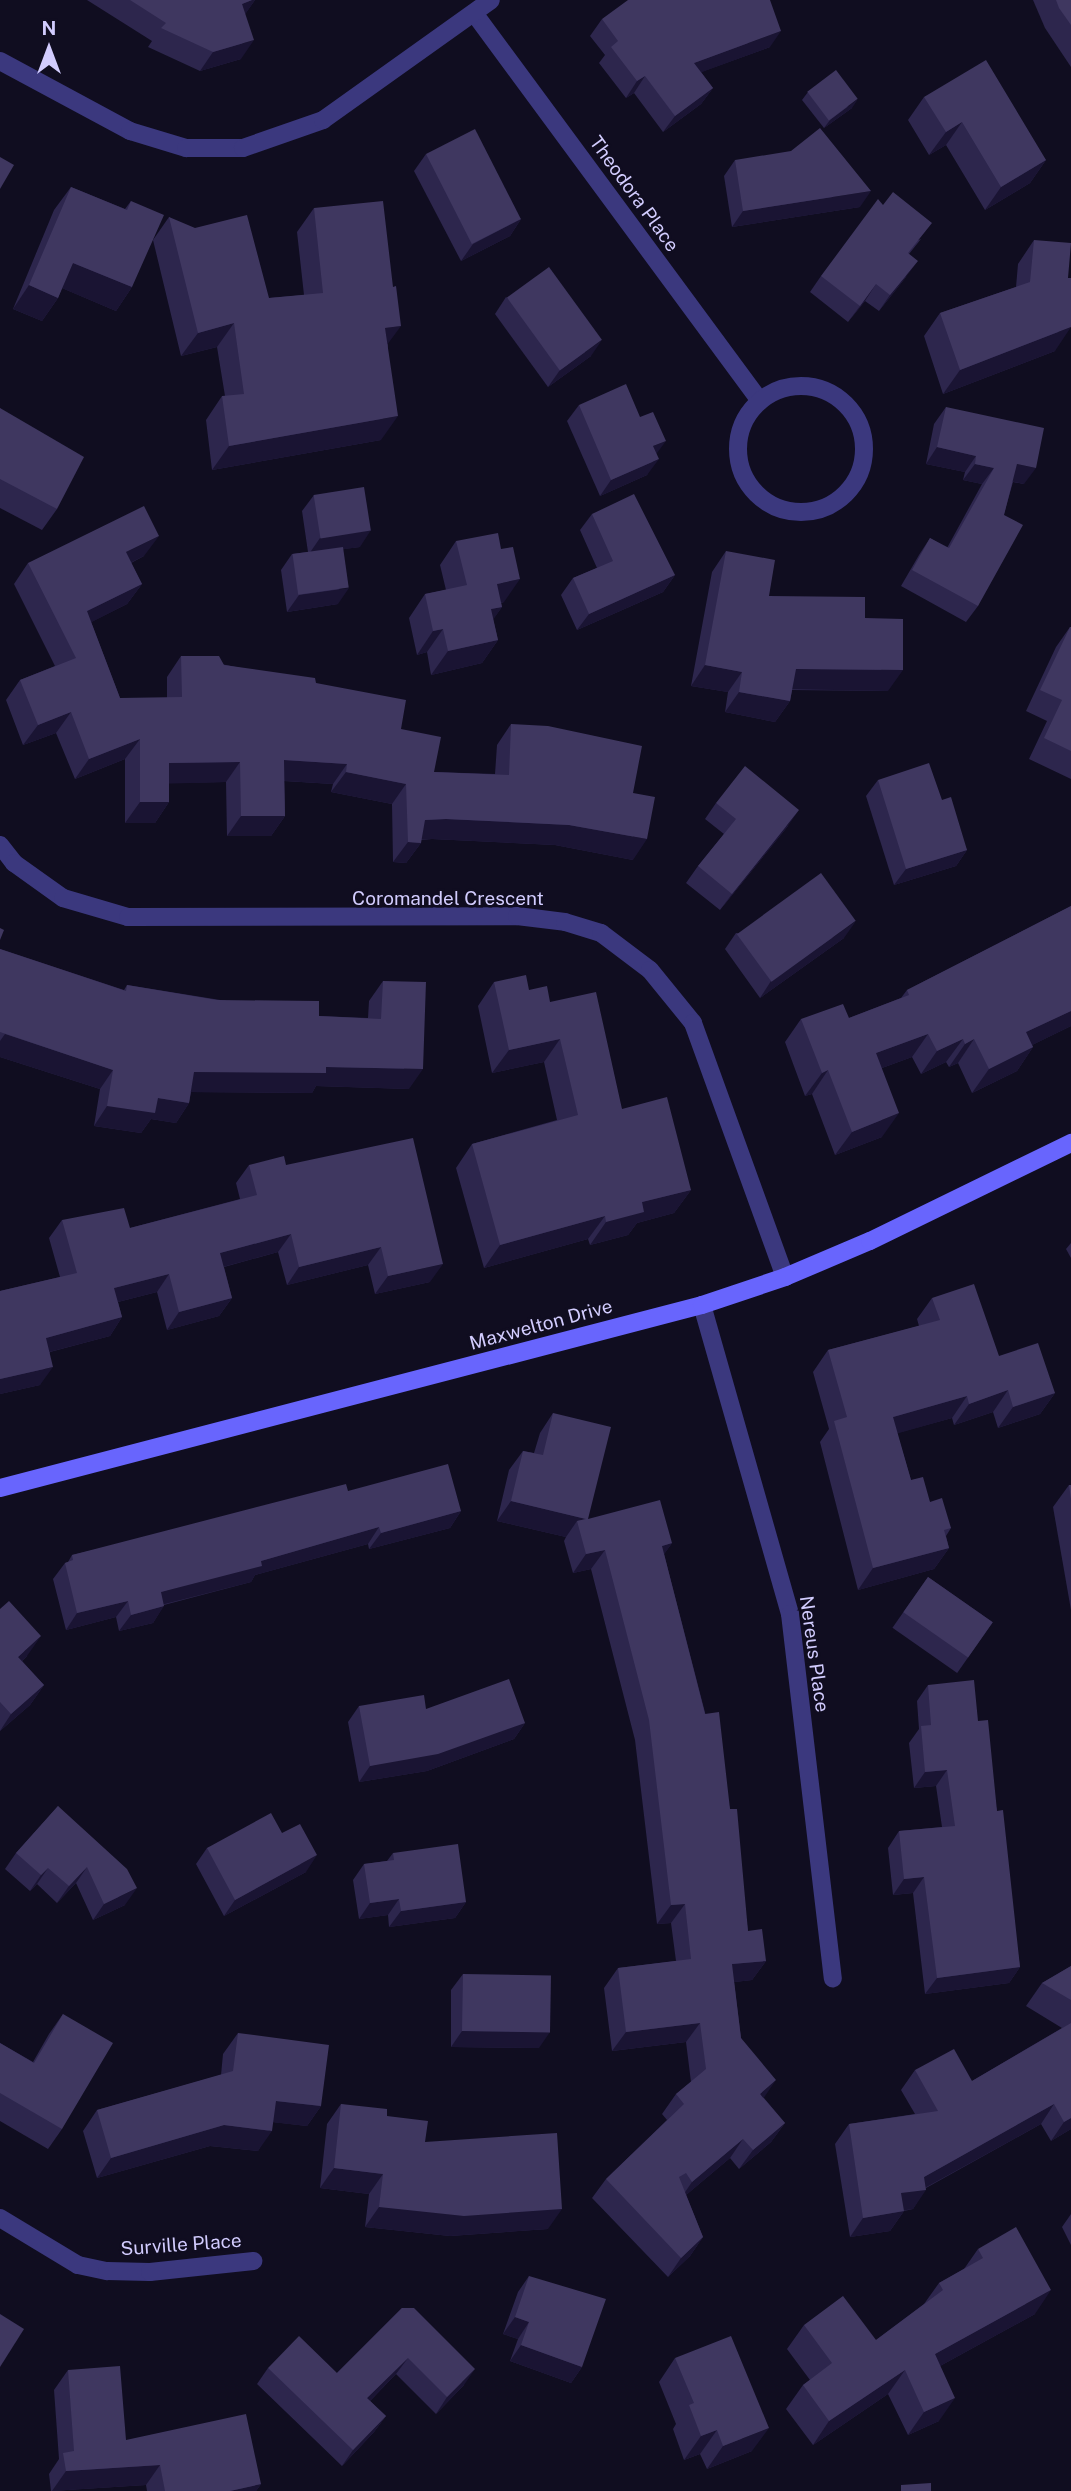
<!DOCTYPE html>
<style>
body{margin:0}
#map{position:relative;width:1071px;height:2491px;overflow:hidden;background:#100d20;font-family:"Public Sans",sans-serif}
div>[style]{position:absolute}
.street>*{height:18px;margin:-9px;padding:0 9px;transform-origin:9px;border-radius:9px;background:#3b387e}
.street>.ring{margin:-9px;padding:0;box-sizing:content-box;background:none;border:18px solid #3b387e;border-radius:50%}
.secondary>*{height:18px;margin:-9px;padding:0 9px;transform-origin:9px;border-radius:9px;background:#6865fd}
.wall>*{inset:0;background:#2d264d;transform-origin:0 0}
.shaded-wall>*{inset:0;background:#1a1433}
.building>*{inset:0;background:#3f3760;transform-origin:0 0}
span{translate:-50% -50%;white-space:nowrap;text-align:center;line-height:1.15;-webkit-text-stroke:5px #100d20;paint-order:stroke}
.street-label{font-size:19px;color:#d2ccfe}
.north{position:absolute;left:14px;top:14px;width:70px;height:70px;-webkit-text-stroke:5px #100d20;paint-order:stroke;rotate:0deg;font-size:19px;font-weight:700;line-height:28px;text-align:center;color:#d2ccfe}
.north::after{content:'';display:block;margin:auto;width:24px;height:32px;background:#d2ccfe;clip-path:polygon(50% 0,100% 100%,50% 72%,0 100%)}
</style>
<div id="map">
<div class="street">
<i style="left:474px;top:13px;width:482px;rotate:53.6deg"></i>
<i style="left:0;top:61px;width:148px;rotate:28.3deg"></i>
<i style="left:130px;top:131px;width:59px;rotate:16.9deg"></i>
<i style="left:186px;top:148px;width:57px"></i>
<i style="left:243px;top:148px;width:85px;rotate:-19.3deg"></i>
<i style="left:323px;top:120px;width:206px;rotate:-35.5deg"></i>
<i class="ring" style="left:738px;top:386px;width:108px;height:108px"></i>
<i style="left:0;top:845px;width:23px;rotate:52deg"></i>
<i style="left:14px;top:863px;width:60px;rotate:35.5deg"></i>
<i style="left:63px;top:898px;width:68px;rotate:16.3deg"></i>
<i style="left:128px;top:917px;width:389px;rotate:-0.1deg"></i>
<i style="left:517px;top:916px;width:48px;rotate:7.1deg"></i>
<i style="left:565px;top:922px;width:38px;rotate:17deg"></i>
<i style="left:601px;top:933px;width:61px;rotate:37.1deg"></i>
<i style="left:650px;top:970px;width:68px;rotate:50.9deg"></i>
<i style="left:693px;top:1023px;width:270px;rotate:70.1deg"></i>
<i style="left:702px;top:1305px;width:321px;rotate:74.1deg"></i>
<i style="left:790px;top:1614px;width:367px;rotate:83.3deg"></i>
<i style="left:0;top:2218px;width:91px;rotate:31.1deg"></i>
<i style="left:78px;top:2265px;width:30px;rotate:12deg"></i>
<i style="left:107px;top:2271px;width:43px;rotate:1.3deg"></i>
<i style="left:150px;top:2272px;width:104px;rotate:-6.1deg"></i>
</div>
<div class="secondary">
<i style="left:0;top:1488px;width:725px;rotate:-14.61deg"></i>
<i style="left:702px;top:1305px;width:88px;rotate:-18.6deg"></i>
<i style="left:785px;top:1277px;width:92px;rotate:-23deg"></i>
<i style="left:870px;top:1241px;width:224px;rotate:-26deg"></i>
</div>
<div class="wall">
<i style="clip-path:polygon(87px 0,255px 0,245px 14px,241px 59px,200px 71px,148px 47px,152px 41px)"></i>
<i style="clip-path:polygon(1033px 0,1071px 0,1071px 67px,1045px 28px)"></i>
<i style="clip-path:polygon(602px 19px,770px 47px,701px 72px,713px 88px,701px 104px,663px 132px,634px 93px,626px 98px,599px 63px,605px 55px,590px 36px)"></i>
<i style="clip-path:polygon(808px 92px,852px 108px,824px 128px,802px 100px)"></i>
<i style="clip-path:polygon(924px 97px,1046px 160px,1030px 183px,985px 210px,946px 145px,929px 155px,908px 120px)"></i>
<i style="clip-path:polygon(426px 154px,521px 219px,510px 236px,461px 261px,414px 171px)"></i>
<i style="clip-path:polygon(735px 160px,860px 207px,732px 227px,724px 176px)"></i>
<i style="clip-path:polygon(71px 187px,125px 209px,131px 201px,132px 287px,116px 311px,62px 288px,58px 298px,42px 321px,13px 309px,54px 210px)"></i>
<i style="clip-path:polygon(314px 208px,388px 344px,381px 440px,212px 470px,206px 420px,222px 396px,225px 396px,217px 347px,181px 356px,153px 240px,169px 217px,269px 298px,304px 295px,297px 232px)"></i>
<i style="clip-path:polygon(921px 239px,909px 254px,906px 277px,879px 311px,865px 301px,848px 322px,810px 292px,821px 276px)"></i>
<i style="clip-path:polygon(1034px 240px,1068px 278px,1055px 351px,943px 394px,924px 336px,940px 313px,1016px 287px,1018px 264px)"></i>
<i style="clip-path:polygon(506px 297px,591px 356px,548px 387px,495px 314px)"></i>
<i style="clip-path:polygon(579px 405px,656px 454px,647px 475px,600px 496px,567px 421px)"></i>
<i style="clip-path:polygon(946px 407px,1024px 484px,1013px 482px,978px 606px,966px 622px,901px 586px,919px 555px,930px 538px,947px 548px,982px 484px,963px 480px,965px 472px,926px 464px,934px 424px)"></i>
<i style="clip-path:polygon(0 408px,57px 509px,42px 530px,0 508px)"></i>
<i style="clip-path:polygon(314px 495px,360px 547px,343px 549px,338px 604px,287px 612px,281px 570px,292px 554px,308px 552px,302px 511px)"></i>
<i style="clip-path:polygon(592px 514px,675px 575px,663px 592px,577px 630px,561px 595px,573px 578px,597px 568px,580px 530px)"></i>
<i style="clip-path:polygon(456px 541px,501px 549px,504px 602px,501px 603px,502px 607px,493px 619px,498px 640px,482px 663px,431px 675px,427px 652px,417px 655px,409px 618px,425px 594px,446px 590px,440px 565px)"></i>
<i style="clip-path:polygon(726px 551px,769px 596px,865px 618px,888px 691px,792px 690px,790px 701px,775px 722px,725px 712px,728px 692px,691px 686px,712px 572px)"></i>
<i style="clip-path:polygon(144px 556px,131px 563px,142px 584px,127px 604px,91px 622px,120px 698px,167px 698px,167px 677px,181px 656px,316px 683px,401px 729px,434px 772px,495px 774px,497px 745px,511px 724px,633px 793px,633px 860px,555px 845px,432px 839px,421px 840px,421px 843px,406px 863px,393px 862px,392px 804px,331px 792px,333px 784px,284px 781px,285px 816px,271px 836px,227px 836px,226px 782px,169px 783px,169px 802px,155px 823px,125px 823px,125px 759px,75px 779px,56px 733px,23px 745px,6px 700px,20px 680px,55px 666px,14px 584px,28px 563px)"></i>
<i style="clip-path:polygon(1070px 627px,1071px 627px,1071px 779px,1029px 759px,1047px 721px,1026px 711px,1056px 647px)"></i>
<i style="clip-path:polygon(878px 780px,942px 800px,967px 850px,956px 866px,894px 885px,866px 796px)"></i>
<i style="clip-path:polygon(716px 803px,788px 826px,720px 910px,686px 883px,698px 866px,724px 834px,705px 819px)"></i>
<i style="clip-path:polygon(1071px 906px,1071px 1026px,1032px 1045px,1033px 1047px,1017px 1071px,972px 1093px,958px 1063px,949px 1067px,946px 1062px,921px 1074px,912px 1057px,882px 1068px,882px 1137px,835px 1155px,812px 1094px,805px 1096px,785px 1042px,801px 1019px,849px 1018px,901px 998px,907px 990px)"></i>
<i style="clip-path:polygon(736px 933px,844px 938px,760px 998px,725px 949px)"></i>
<i style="clip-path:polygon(0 949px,124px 990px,127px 985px,319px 1016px,368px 1018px,369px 1001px,383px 981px,409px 1089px,316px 1086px,312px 1093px,191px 1092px,189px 1103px,176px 1123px,151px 1119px,141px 1133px,94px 1126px,100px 1089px,0 1057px)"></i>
<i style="clip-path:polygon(494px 982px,529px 990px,550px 1002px,622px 1109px,691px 1190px,674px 1213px,637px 1223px,628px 1235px,590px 1245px,588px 1239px,484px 1268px,456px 1168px,472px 1144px,557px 1120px,544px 1062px,492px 1073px,478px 1006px)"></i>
<i style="clip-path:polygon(249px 1165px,286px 1165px,430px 1282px,375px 1294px,368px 1265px,287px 1285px,278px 1252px,224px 1267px,232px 1298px,219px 1316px,167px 1330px,157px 1292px,118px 1302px,122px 1317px,110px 1336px,50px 1352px,40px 1385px,0 1394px,0 1291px,60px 1277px,49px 1238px,62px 1220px,130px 1228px,240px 1199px,236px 1183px)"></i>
<i style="clip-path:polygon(1071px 1243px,1071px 1258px,1066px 1249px)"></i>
<i style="clip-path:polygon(932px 1298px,999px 1356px,1055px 1393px,1040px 1414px,998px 1428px,993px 1412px,954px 1425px,952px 1418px,897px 1433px,911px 1480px,930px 1502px,951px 1528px,946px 1536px,949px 1548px,934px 1569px,858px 1590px,820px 1442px,829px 1429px,813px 1372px,828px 1350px,919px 1326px,917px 1319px)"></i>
<i style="clip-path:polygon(553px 1413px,588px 1519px,672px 1543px,664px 1554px,730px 1809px,748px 1931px,766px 1961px,752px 1980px,734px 1982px,741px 2038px,764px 2098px,785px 2123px,771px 2142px,739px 2169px,730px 2158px,686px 2195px,703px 2237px,690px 2256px,668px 2277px,592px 2198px,606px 2179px,667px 2120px,662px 2114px,676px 2094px,691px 2082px,686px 2042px,612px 2051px,604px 1988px,618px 1968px,676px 1961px,671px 1923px,657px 1924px,635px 1740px,591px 1569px,573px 1573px,564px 1541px,566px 1537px,497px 1521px,509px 1470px,523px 1451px,534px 1453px,540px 1433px)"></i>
<i style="clip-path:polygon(1069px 1485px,1071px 1485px,1071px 1610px,1053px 1507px)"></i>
<i style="clip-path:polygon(348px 1491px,461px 1511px,450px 1528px,369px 1549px,368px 1544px,255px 1575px,251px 1582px,164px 1605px,153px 1623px,119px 1631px,116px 1617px,66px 1630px,53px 1579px,65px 1563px,68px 1562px,72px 1555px)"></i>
<i style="left:928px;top:1577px;width:79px;height:62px;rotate:35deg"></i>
<i style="clip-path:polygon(0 1609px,27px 1656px,22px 1661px,44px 1685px,30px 1705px,0 1731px)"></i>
<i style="clip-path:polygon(928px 1685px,978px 1721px,997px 1811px,1020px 1967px,1009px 1983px,925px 1994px,913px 1893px,893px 1895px,888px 1848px,899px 1831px,942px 1827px,936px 1786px,914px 1788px,909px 1743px,919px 1729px,917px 1701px)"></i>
<i style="clip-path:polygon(359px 1706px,426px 1709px,525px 1723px,514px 1739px,427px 1771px,359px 1782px,348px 1722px)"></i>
<i style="clip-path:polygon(58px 1806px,125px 1905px,93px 1920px,76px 1883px,57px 1903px,37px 1884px,30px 1891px,5px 1869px,16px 1853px)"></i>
<i style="clip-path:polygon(282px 1833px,306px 1872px,224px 1916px,196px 1864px,207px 1848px)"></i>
<i style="clip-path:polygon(393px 1853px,466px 1902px,455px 1918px,389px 1927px,388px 1915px,359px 1919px,353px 1880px,364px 1864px,387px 1861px)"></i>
<i style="clip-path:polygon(1071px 1966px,1071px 2129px,1051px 2141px,1041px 2124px,926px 2188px,913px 2209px,904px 2211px,890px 2231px,850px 2237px,835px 2144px,849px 2124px,915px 2114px,901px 2090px,915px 2070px,972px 2081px,1062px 2028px,1026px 2006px,1042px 1983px)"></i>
<i style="clip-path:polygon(463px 1974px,539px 2048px,451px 2047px,451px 1990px)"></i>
<i style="clip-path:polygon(63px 2014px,62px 2129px,48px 2149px,0 2121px,0 2043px,33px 2062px,49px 2034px)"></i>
<i style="clip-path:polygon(238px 2033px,321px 2106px,307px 2126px,273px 2122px,258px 2151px,210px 2146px,97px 2178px,83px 2131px,97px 2110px,221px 2075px,223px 2054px)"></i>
<i style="clip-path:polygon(341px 2104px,387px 2116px,425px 2142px,548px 2229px,450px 2236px,365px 2227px,369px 2194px,320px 2188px,327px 2124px)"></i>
<i style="clip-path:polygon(1071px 2214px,1071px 2245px,1062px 2227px)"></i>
<i style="clip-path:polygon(978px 2249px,1035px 2314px,940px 2366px,939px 2421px,908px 2435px,888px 2394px,813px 2445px,786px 2409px,803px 2385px,810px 2380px,787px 2349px,804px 2325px,876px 2340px,924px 2304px,939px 2283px,964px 2269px)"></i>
<i style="clip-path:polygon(529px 2276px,582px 2367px,571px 2383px,510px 2361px,518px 2339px,503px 2334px,518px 2292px)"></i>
<i style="clip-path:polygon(402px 2308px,464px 2385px,436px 2414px,396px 2374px,370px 2401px,386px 2416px,374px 2432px,342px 2466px,257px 2384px,268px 2368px,337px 2373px)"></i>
<i style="clip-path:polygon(675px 2358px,752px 2451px,707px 2469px,700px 2454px,684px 2460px,673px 2429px,676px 2424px,659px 2382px)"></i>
<i style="clip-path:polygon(68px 2370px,126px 2440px,261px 2484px,256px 2491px,147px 2491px,146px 2485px,51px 2491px,49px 2474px,59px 2459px,54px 2390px)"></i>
</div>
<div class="shaded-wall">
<i style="clip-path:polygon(252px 0,255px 0,244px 16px,242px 4px)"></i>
<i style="clip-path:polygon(781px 31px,770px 47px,683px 79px,694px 63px)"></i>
<i style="clip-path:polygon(254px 40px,241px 59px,200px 71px,213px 52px)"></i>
<i style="clip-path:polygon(645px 76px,634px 93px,626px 98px,637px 81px)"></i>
<i style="clip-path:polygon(713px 88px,701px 104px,663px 132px,675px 116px)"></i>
<i style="clip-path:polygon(858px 99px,852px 108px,824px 128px,830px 120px)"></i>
<i style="clip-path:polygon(962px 122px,946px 145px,929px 155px,946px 132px)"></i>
<i style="clip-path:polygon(1046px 160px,1030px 183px,985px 210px,1001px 187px)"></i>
<i style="clip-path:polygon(871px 191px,860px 207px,732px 227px,743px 211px)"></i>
<i style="clip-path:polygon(521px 219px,510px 236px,461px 261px,473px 244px)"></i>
<i style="clip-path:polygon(918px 261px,906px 277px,879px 311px,890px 295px)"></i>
<i style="clip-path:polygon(73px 263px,132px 287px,116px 311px,57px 286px)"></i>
<i style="clip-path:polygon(876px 284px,865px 301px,848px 322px,860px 306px)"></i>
<i style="clip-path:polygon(29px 285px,58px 298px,42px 321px,13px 309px)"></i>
<i style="clip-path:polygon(234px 323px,217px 347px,181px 356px,198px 333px)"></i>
<i style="clip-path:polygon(401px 326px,384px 349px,385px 328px)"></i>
<i style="clip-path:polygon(1071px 327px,1055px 351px,943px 394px,960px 370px)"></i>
<i style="clip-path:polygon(602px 340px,591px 356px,548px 387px,560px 370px)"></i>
<i style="clip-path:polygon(398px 416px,381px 440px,212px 470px,229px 446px)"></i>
<i style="clip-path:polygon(666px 441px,654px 457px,653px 446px)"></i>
<i style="clip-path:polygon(937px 447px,976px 456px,965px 472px,926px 464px)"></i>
<i style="clip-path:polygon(659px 459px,647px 475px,600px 496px,611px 480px)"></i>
<i style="clip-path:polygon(975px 464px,994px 468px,982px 484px,963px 480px)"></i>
<i style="clip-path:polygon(1017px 464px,1036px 468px,1024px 484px,1005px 480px)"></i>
<i style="clip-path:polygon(371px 530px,360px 547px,309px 554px,320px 538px)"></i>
<i style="clip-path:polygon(159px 536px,144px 556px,112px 572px,126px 552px)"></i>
<i style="clip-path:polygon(675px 575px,663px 592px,577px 630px,589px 614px)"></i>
<i style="clip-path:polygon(520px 579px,504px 602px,481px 607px,497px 584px)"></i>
<i style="clip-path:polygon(142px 584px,127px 604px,72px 632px,87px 611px)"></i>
<i style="clip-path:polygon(349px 588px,338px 604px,287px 612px,299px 595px)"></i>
<i style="clip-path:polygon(502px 607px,486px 630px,491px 609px)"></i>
<i style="clip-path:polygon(443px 629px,427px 652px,417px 655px,433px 631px)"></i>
<i style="clip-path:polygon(498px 640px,482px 663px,431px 675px,448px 651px)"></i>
<i style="clip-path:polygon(705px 665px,742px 672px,728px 692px,691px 686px)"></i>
<i style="clip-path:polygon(796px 669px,903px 670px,888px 691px,781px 689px)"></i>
<i style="clip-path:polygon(739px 692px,790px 701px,775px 722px,725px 712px)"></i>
<i style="clip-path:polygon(71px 712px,56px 733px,23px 745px,38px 725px)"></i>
<i style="clip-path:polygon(140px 739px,125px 759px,75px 779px,89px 759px)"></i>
<i style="clip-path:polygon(284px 760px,347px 764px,333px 784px,270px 780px)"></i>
<i style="clip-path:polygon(240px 762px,226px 782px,155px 784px,169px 763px)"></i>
<i style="clip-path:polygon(346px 772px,406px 784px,392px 804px,331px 792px)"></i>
<i style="clip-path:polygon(140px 802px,169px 802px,155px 823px,125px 823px)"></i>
<i style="clip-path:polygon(799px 810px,788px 826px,720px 910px,732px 894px)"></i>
<i style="clip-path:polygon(241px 816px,285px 816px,271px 836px,227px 836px)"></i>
<i style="clip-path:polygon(446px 819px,569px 825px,647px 839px,633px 860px,555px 845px,432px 839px,411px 840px,425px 820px)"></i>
<i style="clip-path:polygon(408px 842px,421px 843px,406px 863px,393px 862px)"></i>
<i style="clip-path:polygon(967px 850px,956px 866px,894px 885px,906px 869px)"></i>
<i style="clip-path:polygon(856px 921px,844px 938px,760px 998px,771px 981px)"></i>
<i style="clip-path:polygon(1071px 1011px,1071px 1026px,1010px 1056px,1026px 1032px)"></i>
<i style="clip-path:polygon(5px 1034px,113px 1070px,100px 1089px,0 1057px,0 1041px)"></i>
<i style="clip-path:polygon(928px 1034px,912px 1057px,860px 1076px,876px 1053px)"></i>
<i style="clip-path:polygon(560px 1039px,544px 1062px,492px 1073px,509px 1050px)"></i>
<i style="clip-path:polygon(963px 1039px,946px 1062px,921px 1074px,937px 1051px)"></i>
<i style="clip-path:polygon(974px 1039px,958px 1063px,949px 1067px,965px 1044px)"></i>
<i style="clip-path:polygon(1033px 1047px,1017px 1071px,972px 1093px,989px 1069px)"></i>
<i style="clip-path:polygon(326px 1067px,423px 1069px,409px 1089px,316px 1086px,312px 1093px,180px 1092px,194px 1072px)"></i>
<i style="clip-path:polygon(828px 1070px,812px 1094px,805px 1096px,822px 1073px)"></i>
<i style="clip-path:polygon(158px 1098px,189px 1103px,176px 1123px,151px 1119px,141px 1133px,94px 1126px,107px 1106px)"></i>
<i style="clip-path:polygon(899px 1113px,882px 1137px,835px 1155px,852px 1132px)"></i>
<i style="clip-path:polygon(691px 1190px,674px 1213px,637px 1223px,628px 1235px,590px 1245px,606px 1222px,642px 1202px)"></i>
<i style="clip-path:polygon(605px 1216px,588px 1239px,484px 1268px,500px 1245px)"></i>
<i style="clip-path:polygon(291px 1234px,278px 1252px,208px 1271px,220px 1253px)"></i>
<i style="clip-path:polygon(381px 1247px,368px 1265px,287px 1285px,299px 1267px)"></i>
<i style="clip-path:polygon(443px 1264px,430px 1282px,375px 1294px,388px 1276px)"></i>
<i style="clip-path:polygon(169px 1274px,157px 1292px,102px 1306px,114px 1288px)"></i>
<i style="clip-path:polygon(232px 1298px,219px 1316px,167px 1330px,179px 1312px)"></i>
<i style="clip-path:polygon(122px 1317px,110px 1336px,34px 1356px,46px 1338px)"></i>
<i style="clip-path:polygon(53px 1367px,40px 1385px,0 1394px,0 1379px)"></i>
<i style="clip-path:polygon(1008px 1390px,993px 1412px,954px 1425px,969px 1404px)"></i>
<i style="clip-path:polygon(1055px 1393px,1040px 1414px,998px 1428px,1013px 1407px)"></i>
<i style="clip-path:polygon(967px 1396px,952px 1418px,878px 1439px,893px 1417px)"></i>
<i style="clip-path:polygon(511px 1501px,586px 1519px,577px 1521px,566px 1537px,497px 1521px)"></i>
<i style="clip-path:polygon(461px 1511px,450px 1528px,369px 1549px,381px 1533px)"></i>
<i style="clip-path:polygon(379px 1527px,368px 1544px,255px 1575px,251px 1582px,149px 1608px,161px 1592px,261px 1561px)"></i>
<i style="clip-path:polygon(672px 1543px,658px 1563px,662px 1546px)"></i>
<i style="clip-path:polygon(949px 1548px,934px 1569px,858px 1590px,873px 1568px)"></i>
<i style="clip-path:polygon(605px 1550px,591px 1569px,573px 1573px,586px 1554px)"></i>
<i style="clip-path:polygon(128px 1601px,116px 1617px,66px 1630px,77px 1613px)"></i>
<i style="clip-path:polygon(164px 1606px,153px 1623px,119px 1631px,131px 1615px)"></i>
<i style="clip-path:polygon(41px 1636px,27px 1656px,4px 1677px,18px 1657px)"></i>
<i style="clip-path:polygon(44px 1685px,30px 1705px,0 1731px,11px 1714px)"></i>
<i style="clip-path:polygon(525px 1723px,514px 1739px,427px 1771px,359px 1782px,370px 1766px)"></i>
<i style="clip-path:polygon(947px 1770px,936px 1786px,914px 1788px,925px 1772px)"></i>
<i style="clip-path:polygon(317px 1855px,306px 1872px,224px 1916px,235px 1900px)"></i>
<i style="clip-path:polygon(87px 1867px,76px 1883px,57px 1903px,69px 1886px)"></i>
<i style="clip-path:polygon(48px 1868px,37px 1884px,30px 1891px,41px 1875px)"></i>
<i style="clip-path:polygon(924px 1877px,913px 1893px,893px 1895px,904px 1879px)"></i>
<i style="clip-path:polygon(137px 1888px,125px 1905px,93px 1920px,104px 1904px)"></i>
<i style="clip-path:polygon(399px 1899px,388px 1915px,359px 1919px,370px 1903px)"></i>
<i style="clip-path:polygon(466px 1902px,455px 1918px,389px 1927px,401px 1911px)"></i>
<i style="clip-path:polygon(685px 1904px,671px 1923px,657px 1924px,671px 1905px)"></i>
<i style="clip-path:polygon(766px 1961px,752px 1980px,718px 1984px,732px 1964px)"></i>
<i style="clip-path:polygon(1020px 1967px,1009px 1983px,925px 1994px,937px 1978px)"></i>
<i style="clip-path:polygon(700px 2023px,686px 2042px,612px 2051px,626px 2032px)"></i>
<i style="clip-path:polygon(462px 2031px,550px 2032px,539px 2048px,451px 2047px)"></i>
<i style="clip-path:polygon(776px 2080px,763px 2099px,760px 2094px)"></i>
<i style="clip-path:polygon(276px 2101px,321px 2106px,307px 2126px,262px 2121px)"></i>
<i style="clip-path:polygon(1054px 2104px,1041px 2124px,921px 2190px,926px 2190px,913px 2209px,887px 2213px,901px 2193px,924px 2177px)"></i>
<i style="clip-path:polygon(1071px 2118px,1071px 2129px,1051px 2141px,1064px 2122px)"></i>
<i style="clip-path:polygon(785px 2123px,771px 2142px,739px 2169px,753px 2150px)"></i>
<i style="clip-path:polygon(224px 2125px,272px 2131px,258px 2151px,210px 2146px,97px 2178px,111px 2158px)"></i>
<i style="clip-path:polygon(743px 2139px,730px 2158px,679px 2201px,692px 2182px)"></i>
<i style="clip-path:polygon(334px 2168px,383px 2174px,369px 2194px,320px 2188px)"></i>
<i style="clip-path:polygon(379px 2207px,562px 2209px,548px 2229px,450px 2236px,365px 2227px)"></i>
<i style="clip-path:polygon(904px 2211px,890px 2231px,850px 2237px,863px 2218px)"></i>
<i style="clip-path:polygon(703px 2237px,690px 2256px,668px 2277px,681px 2258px)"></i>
<i style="clip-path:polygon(1051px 2290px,1035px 2314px,918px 2378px,935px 2354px)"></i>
<i style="clip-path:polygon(515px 2317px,529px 2322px,518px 2339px,503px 2334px)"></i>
<i style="clip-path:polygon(521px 2345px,582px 2367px,571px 2383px,510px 2361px)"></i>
<i style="clip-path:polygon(408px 2358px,396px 2374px,356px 2415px,367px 2398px)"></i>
<i style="clip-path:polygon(475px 2369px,464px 2385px,436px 2414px,447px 2397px)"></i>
<i style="clip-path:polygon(905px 2370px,888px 2394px,813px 2445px,829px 2421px)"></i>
<i style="clip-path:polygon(955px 2398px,939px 2421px,908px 2435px,924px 2412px)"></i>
<i style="clip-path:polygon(386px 2416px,374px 2432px,342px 2466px,353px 2450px)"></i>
<i style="clip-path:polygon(769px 2428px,752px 2451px,707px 2469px,723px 2446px)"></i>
<i style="clip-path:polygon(717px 2430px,700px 2454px,684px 2460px,701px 2436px)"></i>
<i style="clip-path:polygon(160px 2465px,146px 2485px,52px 2491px,66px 2471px)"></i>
<i style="clip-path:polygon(261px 2484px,256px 2491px,230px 2491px)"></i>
</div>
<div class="building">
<i style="clip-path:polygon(130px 0,252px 0,242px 4px,254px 40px,213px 52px,161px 28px,166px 23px)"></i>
<i style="clip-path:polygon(628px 0,770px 0,781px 31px,694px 63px,713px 88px,675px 116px,645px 76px,637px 81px,611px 47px,618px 41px,602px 19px)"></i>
<i style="clip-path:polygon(1056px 0,1071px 0,1071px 25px,1059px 8px)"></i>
<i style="clip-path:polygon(986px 60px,1046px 160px,1001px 187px,962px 122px,946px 132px,924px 97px)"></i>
<i style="left:836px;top:70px;width:36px;height:36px;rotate:53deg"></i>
<i style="clip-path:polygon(820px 128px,871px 191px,743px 211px,735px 160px,791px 151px)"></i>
<i style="left:475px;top:129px;width:101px;height:55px;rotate:63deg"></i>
<i style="clip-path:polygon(0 157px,14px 165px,0 189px)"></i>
<i style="clip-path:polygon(71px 187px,127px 210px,131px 201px,164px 215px,132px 287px,73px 263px,58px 298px,29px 285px)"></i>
<i style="clip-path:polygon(893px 192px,932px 223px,908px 253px,918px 261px,890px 295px,876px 284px,860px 306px,821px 276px,878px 199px,883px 205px)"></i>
<i style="clip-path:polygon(383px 201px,393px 287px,396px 286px,401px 326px,385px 328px,398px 416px,229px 446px,222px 396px,244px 394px,234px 323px,198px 333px,169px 217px,195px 228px,247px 215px,269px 298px,323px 293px,314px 208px)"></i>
<i style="clip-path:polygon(1034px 240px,1071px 243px,1068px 278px,1071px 278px,1071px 327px,960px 370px,940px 313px,1030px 282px)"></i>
<i style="left:549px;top:267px;width:90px;height:52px;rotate:54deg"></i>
<i style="clip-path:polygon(626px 384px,640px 417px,653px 412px,666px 441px,653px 446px,659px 459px,611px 480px,579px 405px)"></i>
<i style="clip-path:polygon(946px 407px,1044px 428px,1036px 468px,1017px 464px,1004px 515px,1023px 525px,978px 606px,912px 570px,930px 538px,949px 548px,994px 468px,975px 464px,976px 456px,937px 447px)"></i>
<i style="clip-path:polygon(0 408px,84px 457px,57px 509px,0 479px)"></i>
<i style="left:364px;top:487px;width:44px;height:51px;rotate:81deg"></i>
<i style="clip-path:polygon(634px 494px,675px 575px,589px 614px,573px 578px,613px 561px,592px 514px)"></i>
<i style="clip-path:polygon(144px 506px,159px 536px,126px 552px,142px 584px,87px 611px,120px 698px,182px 697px,181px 656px,219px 656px,224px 665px,315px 678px,316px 683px,406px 700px,401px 729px,441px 737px,434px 772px,509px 775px,511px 724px,548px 726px,642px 746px,633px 793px,655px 797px,647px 839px,569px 825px,446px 819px,425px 820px,421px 843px,408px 842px,406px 784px,346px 772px,347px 764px,284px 760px,285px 816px,241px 816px,240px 762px,169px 763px,169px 802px,140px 802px,140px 739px,89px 759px,71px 712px,38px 725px,20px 680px,76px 658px,28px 563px)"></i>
<i style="clip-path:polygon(498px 533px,501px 549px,513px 547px,520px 579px,497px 584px,502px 607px,491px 609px,498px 640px,448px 651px,443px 629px,433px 631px,425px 594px,467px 585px,456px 541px)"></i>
<i style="left:343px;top:547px;width:41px;height:51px;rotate:82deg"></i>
<i style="clip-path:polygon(726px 551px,775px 560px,769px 596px,865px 597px,865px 618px,903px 619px,903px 670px,796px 669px,790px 701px,739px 692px,742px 672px,705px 665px)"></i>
<i style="clip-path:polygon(1070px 627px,1071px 627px,1071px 751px,1044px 738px,1062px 700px,1040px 690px)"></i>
<i style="clip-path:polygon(929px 763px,942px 800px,951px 797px,967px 850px,906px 869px,878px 780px)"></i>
<i style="clip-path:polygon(745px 766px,799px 810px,732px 894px,698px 866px,736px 819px,716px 803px)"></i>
<i style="left:821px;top:873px;width:59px;height:104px;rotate:54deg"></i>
<i style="clip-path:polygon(1071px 906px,1071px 1011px,1026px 1032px,1033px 1047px,989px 1069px,974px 1039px,965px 1044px,963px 1039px,937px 1051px,928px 1034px,876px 1053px,899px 1113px,852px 1132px,828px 1070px,822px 1073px,801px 1019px,843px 1004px,849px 1018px,909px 995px,907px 990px)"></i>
<i style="clip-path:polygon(0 928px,4px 930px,0 940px)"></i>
<i style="clip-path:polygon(0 949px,126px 991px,127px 985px,217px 1000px,319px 1001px,319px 1016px,381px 1019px,383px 981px,426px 982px,423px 1069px,326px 1067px,326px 1073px,194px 1072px,189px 1103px,158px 1098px,155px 1113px,107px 1106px,113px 1070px,0 1032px)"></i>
<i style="clip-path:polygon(526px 975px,529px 990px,547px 986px,550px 1002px,596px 992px,622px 1109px,667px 1097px,691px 1190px,642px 1202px,644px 1212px,606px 1222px,605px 1216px,500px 1245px,472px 1144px,578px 1115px,560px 1039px,509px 1050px,494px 982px)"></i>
<i style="clip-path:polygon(413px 1138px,443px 1264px,388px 1276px,381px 1247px,299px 1267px,291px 1234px,220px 1253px,232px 1298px,179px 1312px,169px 1274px,114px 1288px,122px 1317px,46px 1338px,53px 1367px,0 1379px,0 1291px,77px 1273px,62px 1220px,124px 1208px,130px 1228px,257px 1195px,249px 1165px,284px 1156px,286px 1165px)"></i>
<i style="clip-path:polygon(974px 1284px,999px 1356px,1038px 1343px,1055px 1393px,1013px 1407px,1008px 1390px,969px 1404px,967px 1396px,893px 1417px,911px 1480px,923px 1477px,930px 1502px,942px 1498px,951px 1528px,944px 1530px,949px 1548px,873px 1568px,834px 1421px,847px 1417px,828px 1350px,940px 1320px,932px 1298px)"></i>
<i style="clip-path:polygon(553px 1413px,611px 1427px,588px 1519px,660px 1500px,672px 1543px,662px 1546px,705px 1714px,719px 1712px,730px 1809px,737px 1809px,748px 1931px,762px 1929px,766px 1961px,732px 1964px,741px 2038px,776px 2080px,760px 2094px,785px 2123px,753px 2150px,743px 2139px,692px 2182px,686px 2173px,679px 2177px,703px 2237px,681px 2258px,606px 2179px,684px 2104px,676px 2094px,706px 2069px,700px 2023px,626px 2032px,618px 1968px,691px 1959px,685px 1904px,671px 1905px,649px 1720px,605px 1550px,586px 1554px,577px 1521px,586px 1519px,511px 1501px,523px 1451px,543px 1455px)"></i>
<i style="clip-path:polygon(448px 1464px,461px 1511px,381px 1533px,379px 1527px,261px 1561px,262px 1566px,161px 1592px,164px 1606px,131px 1615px,128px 1601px,77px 1613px,65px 1563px,73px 1560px,72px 1555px,346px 1484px,348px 1491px)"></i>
<i style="clip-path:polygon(1069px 1485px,1071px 1485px,1071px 1499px)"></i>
<i style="left:928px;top:1577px;width:79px;height:43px;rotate:35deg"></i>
<i style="clip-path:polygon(9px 1601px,41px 1636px,18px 1657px,44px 1685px,11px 1714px,0 1702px,0 1609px)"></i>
<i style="clip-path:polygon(509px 1679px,525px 1723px,438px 1754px,370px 1766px,359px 1706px,424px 1695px,426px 1709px)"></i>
<i style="clip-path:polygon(974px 1680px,978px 1721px,988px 1720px,997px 1811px,1003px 1810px,1020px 1967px,937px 1978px,924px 1877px,904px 1879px,899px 1831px,955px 1826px,947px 1770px,925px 1772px,921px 1726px,931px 1725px,928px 1685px)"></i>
<i style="clip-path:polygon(58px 1806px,127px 1869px,137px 1888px,104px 1904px,87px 1867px,69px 1886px,48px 1868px,41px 1875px,16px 1853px)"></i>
<i style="clip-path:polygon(271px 1813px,282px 1833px,300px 1824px,317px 1855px,235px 1900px,207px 1848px)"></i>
<i style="clip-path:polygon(458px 1844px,466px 1902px,401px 1911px,399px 1899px,370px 1903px,364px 1864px,394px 1860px,393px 1853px)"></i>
<i style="clip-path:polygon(1071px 1966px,1071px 2000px,1042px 1983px)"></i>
<i style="left:463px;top:1974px;width:88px;height:57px;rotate:1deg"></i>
<i style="clip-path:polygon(63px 2014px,113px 2043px,62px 2129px,0 2093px,0 2043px,34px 2063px)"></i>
<i style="clip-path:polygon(1071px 2023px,1071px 2118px,1064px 2122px,1054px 2104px,924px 2177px,926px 2190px,901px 2193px,904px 2211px,863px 2218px,849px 2124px,938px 2111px,915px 2070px,954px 2049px,972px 2081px)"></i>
<i style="clip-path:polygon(238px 2033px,329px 2045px,321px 2106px,276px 2101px,272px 2131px,224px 2125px,111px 2158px,97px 2110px,233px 2071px)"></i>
<i style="clip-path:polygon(341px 2104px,387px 2109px,387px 2116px,428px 2121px,425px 2142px,557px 2133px,562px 2209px,464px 2216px,379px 2207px,383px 2174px,334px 2168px)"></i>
<i style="clip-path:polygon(1016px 2227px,1051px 2290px,935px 2354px,955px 2398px,924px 2412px,905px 2370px,829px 2421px,803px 2385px,832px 2363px,804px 2325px,843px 2296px,876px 2340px,943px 2290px,939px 2283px,983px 2258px,978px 2249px)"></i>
<i style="clip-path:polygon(529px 2276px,606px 2299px,582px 2367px,521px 2345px,529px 2322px,515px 2317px)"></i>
<i style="clip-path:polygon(402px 2308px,414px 2308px,475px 2369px,447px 2397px,408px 2358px,367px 2398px,386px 2416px,353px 2450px,268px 2368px,299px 2336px,337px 2373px)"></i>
<i style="clip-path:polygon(0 2314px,24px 2329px,0 2367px)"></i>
<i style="clip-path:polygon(731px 2336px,769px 2428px,723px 2446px,717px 2430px,701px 2436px,689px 2405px,694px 2403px,675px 2358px)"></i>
<i style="clip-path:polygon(120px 2366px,126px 2440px,246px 2414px,261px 2484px,230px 2491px,165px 2491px,160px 2465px,66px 2471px,63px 2453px,74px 2451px,68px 2370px)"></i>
<i style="clip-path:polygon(931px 2483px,931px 2491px,901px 2491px,901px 2485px)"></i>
</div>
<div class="street-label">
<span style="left:634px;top:194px;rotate:54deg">Theodora Place</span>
<span style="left:448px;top:899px">Coromandel Crescent</span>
<span style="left:541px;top:1325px;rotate:-15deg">Maxwelton Drive</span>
<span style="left:814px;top:1654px;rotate:82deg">Nereus Place</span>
<span style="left:181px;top:2245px;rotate:-4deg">Surville Place</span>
</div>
<div class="north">N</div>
</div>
